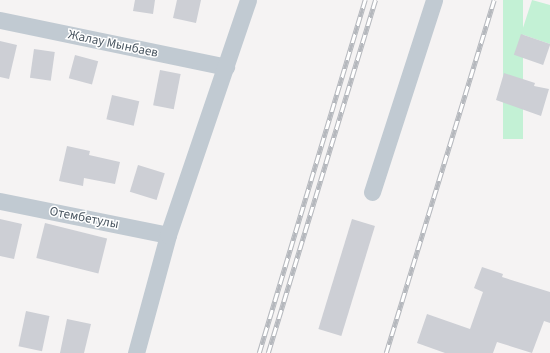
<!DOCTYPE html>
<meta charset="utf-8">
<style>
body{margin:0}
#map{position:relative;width:550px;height:353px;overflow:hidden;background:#f5f3f3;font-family:"Source Sans 3",sans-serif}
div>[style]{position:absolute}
.green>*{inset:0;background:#c3f1d5;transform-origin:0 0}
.building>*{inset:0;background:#cdcfd5;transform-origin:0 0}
.minor>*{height:17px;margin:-8.5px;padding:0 8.5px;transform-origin:8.5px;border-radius:8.5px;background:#c1cad2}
.rail>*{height:4.5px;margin-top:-2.25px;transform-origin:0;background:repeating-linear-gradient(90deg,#fff 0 9px,#b5b8bd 0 18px);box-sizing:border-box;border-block:1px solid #b5b8bd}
span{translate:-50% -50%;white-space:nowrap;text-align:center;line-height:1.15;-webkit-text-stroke:3px #fff;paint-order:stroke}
.street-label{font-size:13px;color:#4a5661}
</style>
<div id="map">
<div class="green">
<i style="left:503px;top:0;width:20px;height:139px"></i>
<i style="clip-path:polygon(532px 0,550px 5px,550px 44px,521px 34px)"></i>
</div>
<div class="building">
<i style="clip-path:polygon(135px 0,155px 0,153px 14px,133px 11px)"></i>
<i style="clip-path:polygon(177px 0,201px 0,196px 23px,173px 18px)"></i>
<i style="left:521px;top:34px;width:31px;height:22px;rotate:19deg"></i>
<i style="clip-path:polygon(0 41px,17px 45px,9px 79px,0 77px)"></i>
<i style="left:34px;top:49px;width:21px;height:29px;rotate:8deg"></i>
<i style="left:75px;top:55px;width:24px;height:24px;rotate:15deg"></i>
<i style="left:160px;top:70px;width:21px;height:36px;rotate:11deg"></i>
<i style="clip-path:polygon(504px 73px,535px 83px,534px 86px,549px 89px,541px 116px,496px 100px)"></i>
<i style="left:112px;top:95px;width:28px;height:25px;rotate:13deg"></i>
<i style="clip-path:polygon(67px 146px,90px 151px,89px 155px,120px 162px,115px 184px,84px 178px,83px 186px,59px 181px)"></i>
<i style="left:138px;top:165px;width:28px;height:28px;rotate:17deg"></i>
<i style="clip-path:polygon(0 219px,22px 224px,14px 259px,0 256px)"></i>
<i style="left:352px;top:219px;width:24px;height:115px;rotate:17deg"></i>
<i style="left:45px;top:223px;width:64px;height:36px;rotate:14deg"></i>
<i style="clip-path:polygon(482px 267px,503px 274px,502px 277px,550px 292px,550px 323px,544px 321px,532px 353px,497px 342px,493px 353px,445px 353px,417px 343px,427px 314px,470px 329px,483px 292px,474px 288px)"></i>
<i style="left:26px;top:311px;width:24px;height:36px;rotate:12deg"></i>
<i style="clip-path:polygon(67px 319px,91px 324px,84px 353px,60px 353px)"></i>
</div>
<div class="minor">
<i style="left:0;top:20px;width:231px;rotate:11.7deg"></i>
<i style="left:372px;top:192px;width:202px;rotate:-72.1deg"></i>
<i style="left:0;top:201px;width:171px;rotate:11.4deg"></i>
<i style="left:136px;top:353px;width:122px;rotate:-74.8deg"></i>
<i style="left:168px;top:235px;width:248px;rotate:-71.2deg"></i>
</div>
<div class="rail">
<i style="left:259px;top:353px;width:369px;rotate:-73.3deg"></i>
<i style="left:268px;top:353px;width:369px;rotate:-73.1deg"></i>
<i style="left:386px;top:353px;width:369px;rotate:-73deg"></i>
</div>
<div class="street-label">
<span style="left:113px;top:44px;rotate:12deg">Жалау Мынбаев</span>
<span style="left:84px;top:218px;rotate:11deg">Отембетулы</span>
</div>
</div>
